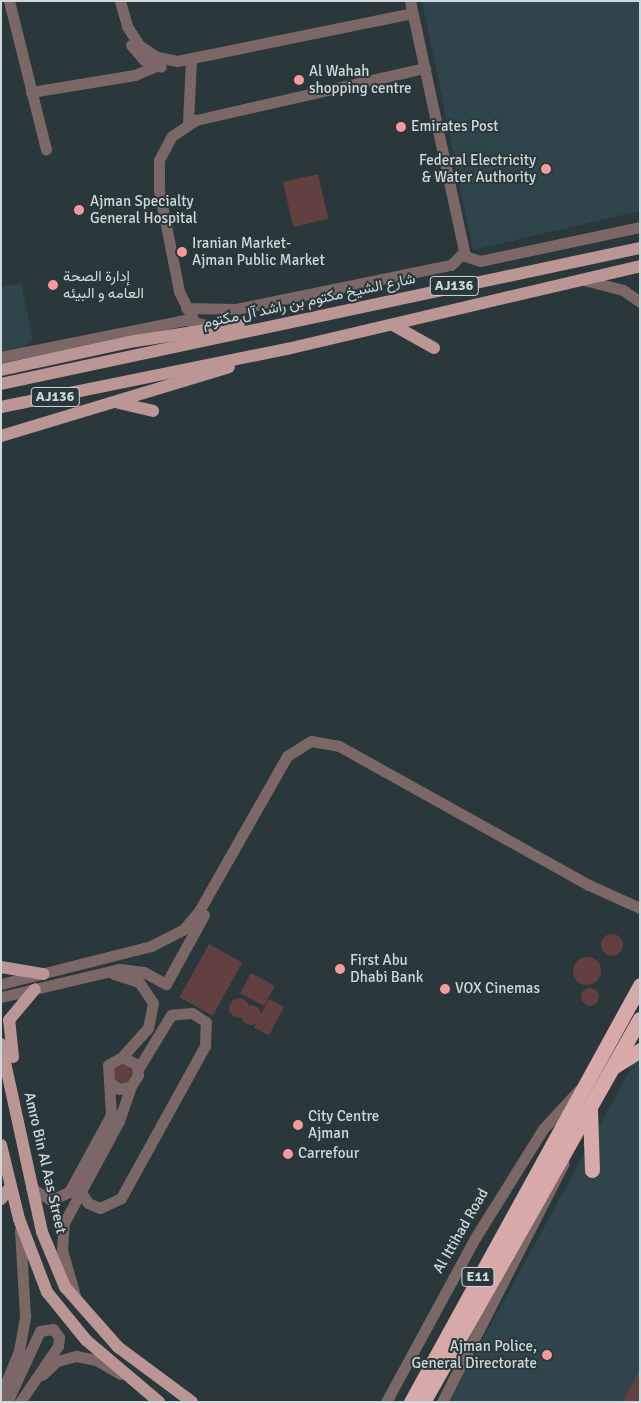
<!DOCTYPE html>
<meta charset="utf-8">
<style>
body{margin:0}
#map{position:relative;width:641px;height:1403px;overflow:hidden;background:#2a383c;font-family:Signika,Vazirmatn,sans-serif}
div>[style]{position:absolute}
.built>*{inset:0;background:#2f454b}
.green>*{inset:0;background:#62403f;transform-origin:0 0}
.round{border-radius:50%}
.minor>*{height:11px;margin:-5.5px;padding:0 5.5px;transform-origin:5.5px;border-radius:5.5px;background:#7a6766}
.major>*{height:12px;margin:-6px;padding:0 6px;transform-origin:6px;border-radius:6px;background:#bc9695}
.highway>*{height:15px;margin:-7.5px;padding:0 7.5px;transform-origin:7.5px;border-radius:7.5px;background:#d7a9a8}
.dots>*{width:14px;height:14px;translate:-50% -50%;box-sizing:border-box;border:2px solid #2a383c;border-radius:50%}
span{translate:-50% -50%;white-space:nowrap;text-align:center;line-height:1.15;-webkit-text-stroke:4px #2a383c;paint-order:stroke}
.shield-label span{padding:1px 4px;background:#2a383c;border:1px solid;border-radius:4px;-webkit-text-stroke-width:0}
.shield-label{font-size:14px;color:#cfd8da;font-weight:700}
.poi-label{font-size:15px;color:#cfd8da}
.left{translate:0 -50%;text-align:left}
.right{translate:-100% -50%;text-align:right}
.street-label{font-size:15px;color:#cfd8da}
.frame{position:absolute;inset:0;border:2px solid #cfd8da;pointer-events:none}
</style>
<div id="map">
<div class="built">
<i style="clip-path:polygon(422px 1px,640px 1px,640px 211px,473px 250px)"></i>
<i style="clip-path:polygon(21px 283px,33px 338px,22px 349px,1px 353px,1px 287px)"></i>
<i style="clip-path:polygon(640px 1052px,640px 1402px,448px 1402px,461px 1379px)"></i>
</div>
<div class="green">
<i style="left:318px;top:174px;width:46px;height:36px;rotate:77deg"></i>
<i class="round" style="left:601px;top:934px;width:22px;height:22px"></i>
<i style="left:209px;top:944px;width:38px;height:61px;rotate:29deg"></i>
<i class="round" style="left:573px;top:957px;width:28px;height:28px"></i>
<i style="left:251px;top:973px;width:27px;height:23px;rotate:28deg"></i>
<i class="round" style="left:581px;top:988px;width:18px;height:18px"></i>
<i class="round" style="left:229px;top:998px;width:20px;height:20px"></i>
<i style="left:269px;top:999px;width:17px;height:32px;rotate:28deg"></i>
<i class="round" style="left:241px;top:1005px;width:20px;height:20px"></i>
<i class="round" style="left:112px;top:1063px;width:20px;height:20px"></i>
<i style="clip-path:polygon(640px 1370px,640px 1402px,622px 1402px)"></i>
</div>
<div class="minor">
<i style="left:9px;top:1px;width:153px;rotate:76deg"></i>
<i style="left:120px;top:1px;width:26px;rotate:74deg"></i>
<i style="left:127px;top:26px;width:22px;rotate:58deg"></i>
<i style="left:139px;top:45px;width:22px;rotate:34deg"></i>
<i style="left:157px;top:57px;width:20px;rotate:11deg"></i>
<i style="left:177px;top:61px;width:240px;rotate:-11.5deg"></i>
<i style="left:410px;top:1px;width:261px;rotate:77.8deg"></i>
<i style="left:465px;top:256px;width:16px;rotate:18deg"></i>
<i style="left:480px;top:261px;width:164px;rotate:-12deg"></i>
<i style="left:131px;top:45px;width:20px;rotate:49deg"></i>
<i style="left:144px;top:60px;width:18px;rotate:22deg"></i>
<i style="left:31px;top:92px;width:105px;rotate:-9.3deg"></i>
<i style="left:135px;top:75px;width:23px;rotate:-23deg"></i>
<i style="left:188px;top:123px;width:63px;rotate:-87.3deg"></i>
<i style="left:584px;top:280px;width:40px;rotate:14.4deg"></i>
<i style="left:623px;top:290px;width:21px;rotate:35deg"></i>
<i style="left:186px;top:308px;width:50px;rotate:1.1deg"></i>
<i style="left:236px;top:309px;width:219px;rotate:-11.6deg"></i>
<i style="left:451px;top:265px;width:17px;rotate:-45deg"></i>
<i style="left:193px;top:319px;width:31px;rotate:-117deg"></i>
<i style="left:179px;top:291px;width:103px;rotate:-101.2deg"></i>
<i style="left:159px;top:190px;width:30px;rotate:-90deg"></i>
<i style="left:159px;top:160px;width:27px;rotate:-62deg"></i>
<i style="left:172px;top:136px;width:29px;rotate:-34deg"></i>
<i style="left:196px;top:120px;width:235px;rotate:-12.8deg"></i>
<i style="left:1px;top:357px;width:188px;rotate:-11.4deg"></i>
<i style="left:185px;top:320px;width:36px;rotate:13deg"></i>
<i style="left:114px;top:974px;width:26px;rotate:18deg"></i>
<i style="left:139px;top:982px;width:25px;rotate:56deg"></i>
<i style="left:153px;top:1003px;width:25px;rotate:101deg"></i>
<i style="left:148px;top:1028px;width:39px;rotate:132deg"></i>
<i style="left:1px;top:984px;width:155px;rotate:-14.2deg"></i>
<i style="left:151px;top:946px;width:36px;rotate:-27deg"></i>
<i style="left:183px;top:930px;width:25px;rotate:-50deg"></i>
<i style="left:199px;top:911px;width:178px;rotate:-60.4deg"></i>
<i style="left:287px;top:756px;width:28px;rotate:-32deg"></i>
<i style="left:311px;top:741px;width:28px;rotate:10deg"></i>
<i style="left:339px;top:746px;width:286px;rotate:29.1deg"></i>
<i style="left:589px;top:885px;width:56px;rotate:24.3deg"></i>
<i style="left:1px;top:997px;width:121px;rotate:-13.3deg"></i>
<i style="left:119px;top:969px;width:25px;rotate:7deg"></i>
<i style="left:144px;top:972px;width:25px;rotate:29deg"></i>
<i style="left:166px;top:984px;width:79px;rotate:-61.2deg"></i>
<i style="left:31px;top:1188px;width:23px;rotate:31deg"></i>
<i style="left:51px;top:1200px;width:20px;rotate:-24deg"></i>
<i style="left:69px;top:1192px;width:88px;rotate:-61.4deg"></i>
<i style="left:111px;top:1115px;width:50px;rotate:-93.4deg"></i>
<i style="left:108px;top:1065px;width:16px;rotate:-30deg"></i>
<i style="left:122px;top:1057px;width:16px;rotate:27deg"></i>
<i style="left:136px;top:1064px;width:11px;rotate:80deg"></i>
<i style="left:138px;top:1075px;width:13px;rotate:122deg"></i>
<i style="left:131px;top:1086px;width:12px;rotate:166deg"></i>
<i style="left:119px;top:1089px;width:12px;rotate:-145deg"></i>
<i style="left:81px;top:1192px;width:13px;rotate:58deg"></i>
<i style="left:88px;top:1203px;width:13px;rotate:23deg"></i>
<i style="left:100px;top:1208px;width:23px;rotate:-25deg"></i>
<i style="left:121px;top:1198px;width:174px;rotate:-61.1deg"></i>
<i style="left:205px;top:1046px;width:24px;rotate:-88deg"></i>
<i style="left:206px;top:1022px;width:17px;rotate:-147deg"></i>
<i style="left:192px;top:1013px;width:21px;rotate:175deg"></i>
<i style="left:171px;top:1015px;width:63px;rotate:121.4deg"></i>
<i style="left:76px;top:1299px;width:51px;rotate:-105.9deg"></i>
<i style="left:62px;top:1250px;width:27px;rotate:-86deg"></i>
<i style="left:64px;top:1223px;width:116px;rotate:-61.7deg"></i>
<i style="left:119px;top:1121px;width:37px;rotate:-71deg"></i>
<i style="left:42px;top:1375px;width:21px;rotate:-43deg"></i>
<i style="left:57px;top:1361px;width:20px;rotate:-15deg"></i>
<i style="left:76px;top:1356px;width:20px;rotate:11deg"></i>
<i style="left:96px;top:1360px;width:28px;rotate:30deg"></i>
<i style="left:1px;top:1395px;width:48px;rotate:-67.8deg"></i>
<i style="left:19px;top:1351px;width:36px;rotate:-80deg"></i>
<i style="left:25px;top:1316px;width:86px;rotate:-93.3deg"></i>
<i style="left:7px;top:1402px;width:78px;rotate:-65.1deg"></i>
<i style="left:40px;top:1331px;width:13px;rotate:-9deg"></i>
<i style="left:53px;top:1329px;width:10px;rotate:53deg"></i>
<i style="left:59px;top:1337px;width:9px;rotate:96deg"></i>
<i style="left:58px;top:1346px;width:68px;rotate:124.2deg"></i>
<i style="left:386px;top:1402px;width:187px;rotate:-61.5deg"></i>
<i style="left:475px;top:1238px;width:128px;rotate:-58deg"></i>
<i style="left:543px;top:1129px;width:53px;rotate:-47.3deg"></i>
<i style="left:442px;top:1402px;width:268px;rotate:-63deg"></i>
</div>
<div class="major">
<i style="left:393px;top:325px;width:47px;rotate:29.3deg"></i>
<i style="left:1px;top:370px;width:131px;rotate:-12.3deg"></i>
<i style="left:129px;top:342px;width:111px;rotate:-8.8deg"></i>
<i style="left:1px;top:384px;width:653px;rotate:-12.02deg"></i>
<i style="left:119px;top:403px;width:35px;rotate:13deg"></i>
<i style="left:1px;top:407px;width:292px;rotate:-11.5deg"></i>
<i style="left:287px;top:349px;width:363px;rotate:-13.2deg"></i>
<i style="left:1px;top:436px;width:238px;rotate:-16.8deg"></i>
<i style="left:1px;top:967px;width:43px;rotate:9.5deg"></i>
<i style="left:1px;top:1044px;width:192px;rotate:77.7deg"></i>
<i style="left:42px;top:1232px;width:60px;rotate:67.3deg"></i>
<i style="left:65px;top:1287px;width:80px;rotate:48.5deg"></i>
<i style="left:118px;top:1347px;width:92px;rotate:36.6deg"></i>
<i style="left:13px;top:1057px;width:37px;rotate:-96deg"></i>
<i style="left:9px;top:1020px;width:40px;rotate:-50deg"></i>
<i style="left:1px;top:1145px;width:76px;rotate:76.3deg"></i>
<i style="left:19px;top:1219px;width:78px;rotate:69deg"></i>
<i style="left:47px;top:1292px;width:62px;rotate:50.9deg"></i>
<i style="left:86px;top:1340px;width:96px;rotate:40.3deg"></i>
<i style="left:1px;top:1199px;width:16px;rotate:-52deg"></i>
</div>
<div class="highway">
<i style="left:613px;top:1067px;width:32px;rotate:-32deg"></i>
<i style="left:590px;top:1110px;width:60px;rotate:88.1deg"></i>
<i style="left:411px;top:1402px;width:476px;rotate:-61.2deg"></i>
<i style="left:423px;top:1402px;width:440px;rotate:-60.5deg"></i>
</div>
<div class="dots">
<i style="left:299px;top:80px;background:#f59b9a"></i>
<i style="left:401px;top:127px;background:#f59b9a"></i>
<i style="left:546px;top:169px;background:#f59b9a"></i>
<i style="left:79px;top:210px;background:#f59b9a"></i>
<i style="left:182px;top:252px;background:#f59b9a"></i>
<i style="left:53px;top:285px;background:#f59b9a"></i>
<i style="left:340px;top:969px;background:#f59b9a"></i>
<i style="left:445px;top:989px;background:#f59b9a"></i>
<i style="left:298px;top:1125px;background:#f59b9a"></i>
<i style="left:288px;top:1154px;background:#f59b9a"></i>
<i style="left:547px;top:1355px;background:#f59b9a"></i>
</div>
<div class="shield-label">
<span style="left:454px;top:286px">AJ136</span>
<span style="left:55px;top:397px">AJ136</span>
<span style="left:478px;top:1277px">E11</span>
</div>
<div class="poi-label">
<span class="left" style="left:309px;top:80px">Al Wahah<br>shopping centre</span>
<span class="left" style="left:411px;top:127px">Emirates Post</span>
<span class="right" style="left:536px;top:169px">Federal Electricity<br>&amp; Water Authority</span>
<span class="left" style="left:90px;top:210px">Ajman Specialty<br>General Hospital</span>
<span class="left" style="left:192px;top:252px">Iranian Market-<br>Ajman Public Market</span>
<span class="left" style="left:63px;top:285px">إدارة الصحة<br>العامه و البيئه</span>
<span class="left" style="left:350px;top:969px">First Abu<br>Dhabi Bank</span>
<span class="left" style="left:455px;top:989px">VOX Cinemas</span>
<span class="left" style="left:308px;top:1125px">City Centre<br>Ajman</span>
<span class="left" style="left:298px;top:1154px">Carrefour</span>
<span class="right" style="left:537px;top:1355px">Ajman Police,<br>General Directorate</span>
</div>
<div class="street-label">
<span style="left:309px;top:301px;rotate:-12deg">شارع الشيخ مكتوم بن راشد آل مكتوم</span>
<span style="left:45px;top:1163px;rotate:77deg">Amro Bin Al Aas Street</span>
<span style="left:461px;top:1231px;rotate:-60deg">Al Ittihad Road</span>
</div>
<div class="frame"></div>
</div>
